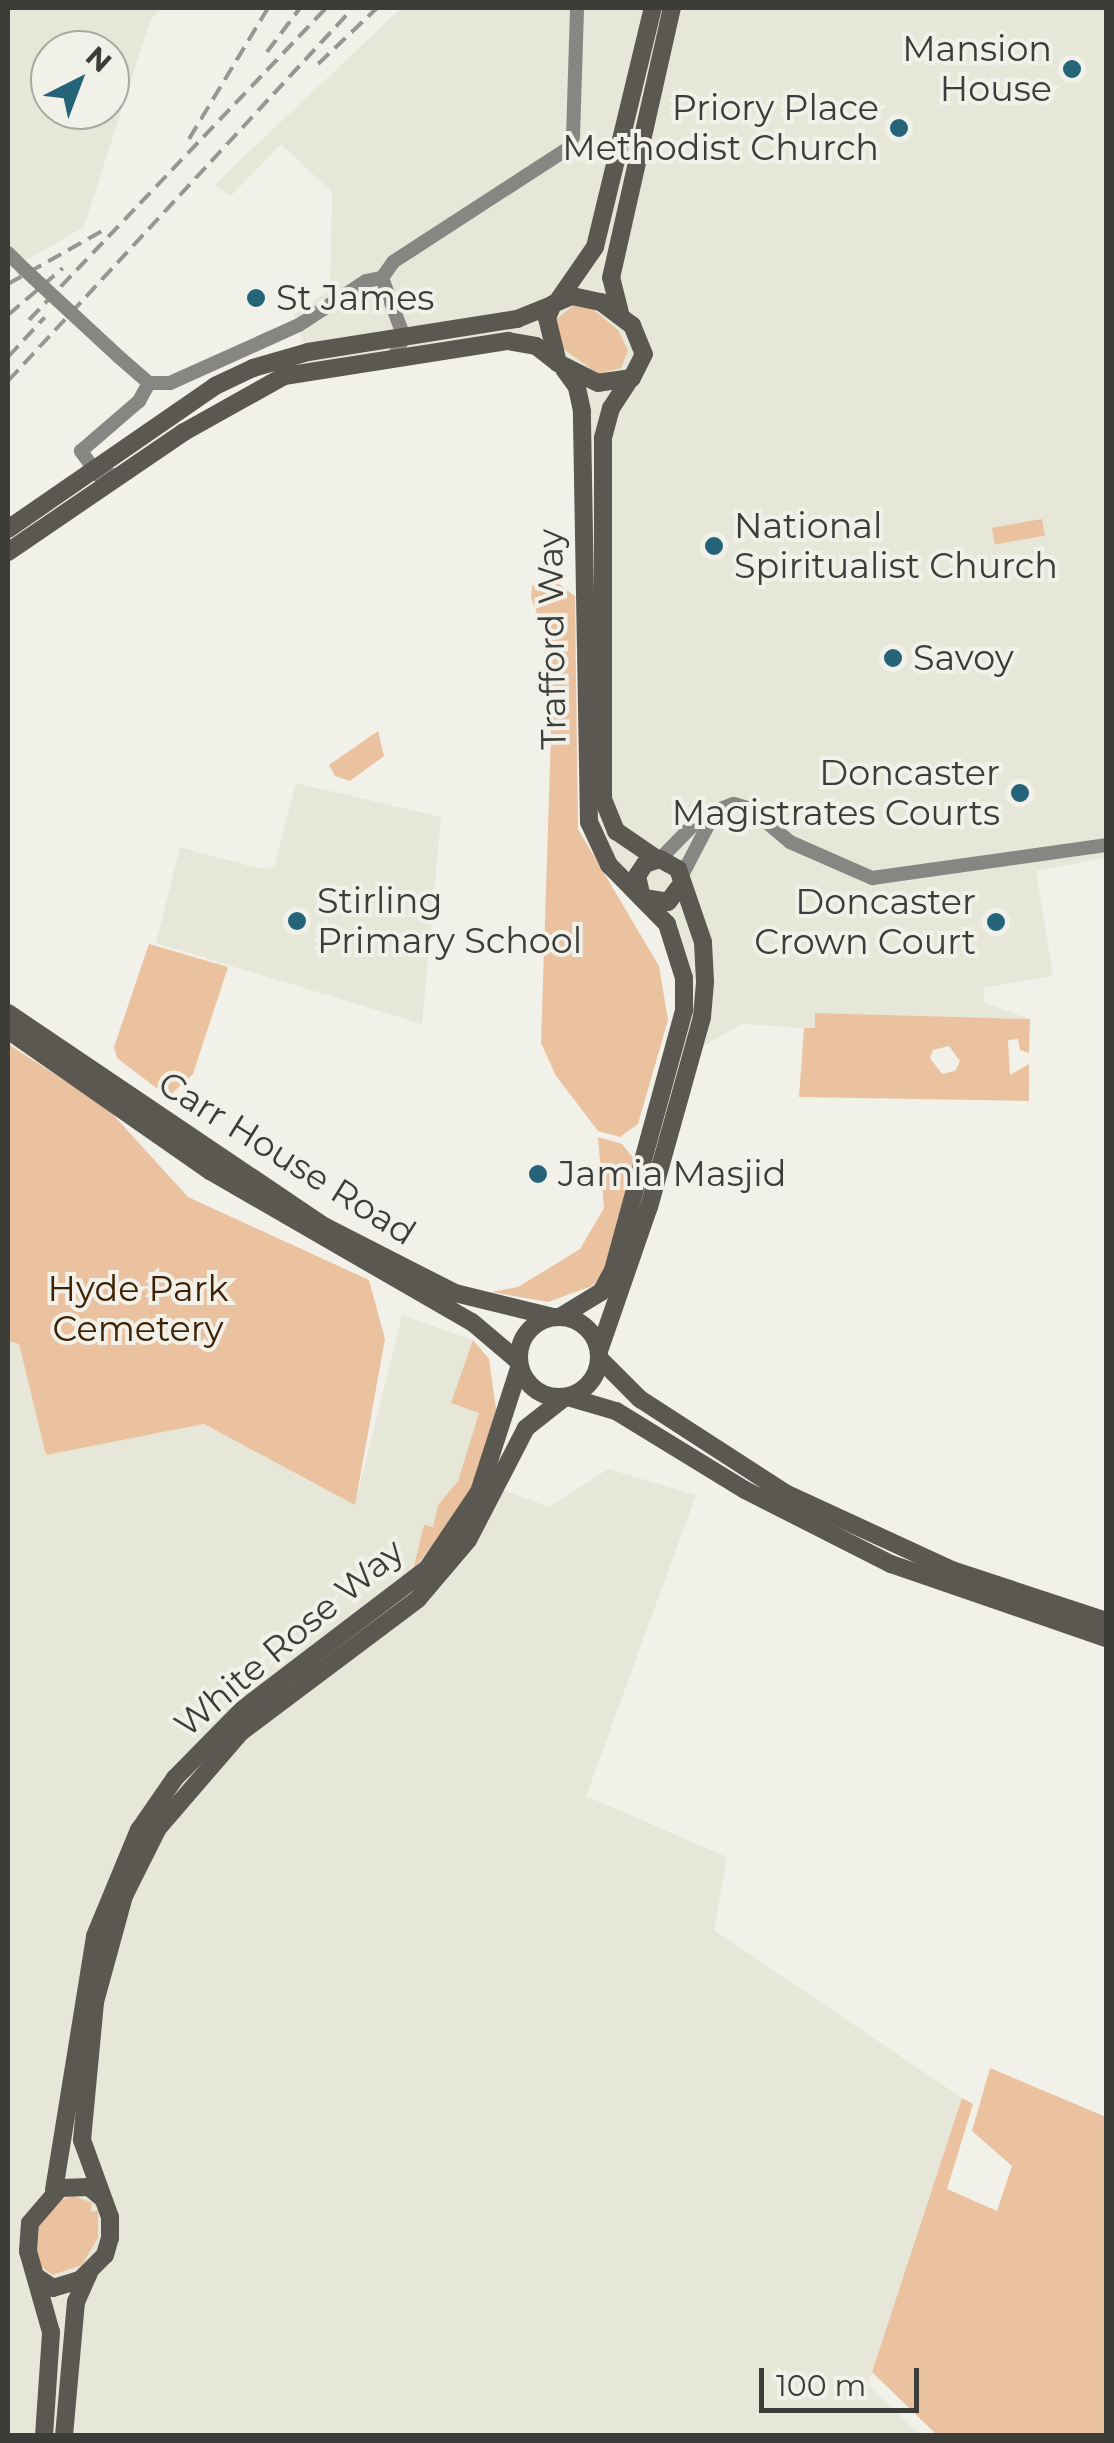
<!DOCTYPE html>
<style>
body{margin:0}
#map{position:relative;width:1114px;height:2443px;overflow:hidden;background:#f1f1ea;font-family:Montserrat,sans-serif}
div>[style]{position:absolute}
.built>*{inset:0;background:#e6e7d8}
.green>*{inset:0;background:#ebc2a0;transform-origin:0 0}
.secondary>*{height:14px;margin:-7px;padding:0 7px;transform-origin:7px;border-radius:7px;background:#888682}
.highway>*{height:18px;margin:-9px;padding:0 9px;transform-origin:9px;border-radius:9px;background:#5b5852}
.highway>.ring{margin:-9px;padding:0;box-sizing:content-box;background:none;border:18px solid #5b5852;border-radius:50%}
.rail>*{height:4px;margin-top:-2px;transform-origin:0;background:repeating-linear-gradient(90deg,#979792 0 15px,transparent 0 23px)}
.secondary-bridge>*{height:14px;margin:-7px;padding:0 7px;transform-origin:7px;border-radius:7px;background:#888682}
.dots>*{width:28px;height:28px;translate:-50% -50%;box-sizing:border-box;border:5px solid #f1f1ea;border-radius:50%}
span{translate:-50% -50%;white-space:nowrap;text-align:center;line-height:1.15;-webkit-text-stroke:8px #f1f1ea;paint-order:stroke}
.poi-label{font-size:35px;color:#3c3c39}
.right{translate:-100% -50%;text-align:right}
.left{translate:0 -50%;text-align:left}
.street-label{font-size:35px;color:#3c3c39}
.park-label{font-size:35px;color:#3f2204}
.frame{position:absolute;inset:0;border:10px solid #3c3c39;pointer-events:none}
.north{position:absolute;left:30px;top:30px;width:100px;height:100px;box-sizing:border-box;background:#f1f1ea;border:2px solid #a9a9a3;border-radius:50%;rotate:42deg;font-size:28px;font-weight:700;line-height:40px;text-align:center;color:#3c3c39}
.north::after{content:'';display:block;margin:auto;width:35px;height:45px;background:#256379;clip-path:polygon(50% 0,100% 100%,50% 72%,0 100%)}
.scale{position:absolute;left:759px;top:2368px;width:160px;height:45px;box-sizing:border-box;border:5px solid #3c3c39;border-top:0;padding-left:12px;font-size:30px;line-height:35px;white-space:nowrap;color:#3c3c39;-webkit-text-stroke:8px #f1f1ea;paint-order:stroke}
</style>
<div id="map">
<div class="built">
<i style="clip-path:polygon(evenodd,8px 8px,161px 8px,150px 21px,84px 227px,8px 271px,8px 8px,50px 50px,110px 50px,110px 110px,50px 110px,50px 50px)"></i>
<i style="clip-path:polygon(401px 8px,1106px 8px,1106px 858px,1036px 871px,1053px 976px,983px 988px,985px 1003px,1030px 1019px,816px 1013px,815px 1029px,742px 1024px,688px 1055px,676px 1052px,677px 946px,594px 841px,581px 401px,536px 346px,311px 369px,294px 315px,330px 289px,332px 192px,281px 144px,231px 196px,214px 185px)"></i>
<i style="clip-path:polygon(296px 783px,441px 817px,422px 1024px,156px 943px,180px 847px,261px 869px,274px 866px)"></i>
<i style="clip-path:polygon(402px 1315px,472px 1340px,489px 1358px,496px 1416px,477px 1480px,549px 1507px,608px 1469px,696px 1495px,586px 1796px,727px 1857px,714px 1930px,962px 2098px,868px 2385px,920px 2435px,8px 2435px,8px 1341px,19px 1344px,46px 1454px,204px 1424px,355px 1504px)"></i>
</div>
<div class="green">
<i style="clip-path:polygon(574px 305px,589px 306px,618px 330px,628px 351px,621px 368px,598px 374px,561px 347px,554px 321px)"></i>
<i style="left:1042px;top:519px;width:17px;height:51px;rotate:80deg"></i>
<i style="clip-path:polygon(551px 578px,575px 596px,578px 829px,659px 966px,668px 1020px,638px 1124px,620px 1137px,598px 1131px,556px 1076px,541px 1043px,551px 734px,543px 631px,531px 597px,532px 586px)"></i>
<i style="clip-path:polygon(378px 731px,384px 756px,350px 781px,335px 776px,329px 765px)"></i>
<i style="clip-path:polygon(149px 944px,228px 967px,193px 1074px,168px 1097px,117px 1058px,114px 1047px)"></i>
<i style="clip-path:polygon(evenodd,815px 1013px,1030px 1019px,1029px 1053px,1020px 1050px,1018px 1039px,1008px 1040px,1010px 1075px,1029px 1064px,1029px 1101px,799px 1097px,804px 1028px,815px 1028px,815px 1013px,949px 1046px,960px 1061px,955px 1071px,942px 1074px,930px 1058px,933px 1050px,949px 1046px)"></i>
<i style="clip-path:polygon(8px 1044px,108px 1109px,188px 1197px,369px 1280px,385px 1339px,355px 1505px,204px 1424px,46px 1455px,19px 1344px,8px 1341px)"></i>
<i style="clip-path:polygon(598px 1137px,622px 1144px,637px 1163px,606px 1270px,592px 1286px,548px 1302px,491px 1292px,518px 1287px,580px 1249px,604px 1208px)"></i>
<i style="clip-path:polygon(473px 1340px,489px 1359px,497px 1416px,470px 1496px,413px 1570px,424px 1525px,433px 1527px,438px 1505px,458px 1481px,479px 1413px,451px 1403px)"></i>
<i style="clip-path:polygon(990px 2068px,1106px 2117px,1106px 2435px,937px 2435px,872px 2372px,962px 2098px,973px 2104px,947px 2189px,997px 2211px,1012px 2166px,972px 2131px)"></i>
<i style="clip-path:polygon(72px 2195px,92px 2203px,91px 2212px,98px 2210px,98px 2238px,82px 2265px,52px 2275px,36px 2262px,37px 2227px,54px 2204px)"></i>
</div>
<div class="secondary">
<i style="left:8px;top:253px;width:23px;rotate:45deg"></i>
<i style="left:382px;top:278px;width:19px;rotate:-55deg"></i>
<i style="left:393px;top:262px;width:207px;rotate:-33deg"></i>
<i style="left:567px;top:149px;width:13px;rotate:-63deg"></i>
<i style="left:573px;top:137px;width:129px;rotate:-88.2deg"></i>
<i style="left:382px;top:278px;width:63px;rotate:69.6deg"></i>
<i style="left:404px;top:337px;width:22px;rotate:117deg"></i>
<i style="left:119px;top:357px;width:40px;rotate:41deg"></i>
<i style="left:149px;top:383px;width:21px"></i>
<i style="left:170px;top:383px;width:141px;rotate:-24.2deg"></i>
<i style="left:299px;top:325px;width:80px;rotate:-33.3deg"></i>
<i style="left:366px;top:281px;width:16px;rotate:-11deg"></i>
<i style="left:118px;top:475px;width:19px;rotate:177deg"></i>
<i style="left:99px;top:476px;width:31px;rotate:-126deg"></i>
<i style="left:81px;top:451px;width:77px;rotate:-40.8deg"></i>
<i style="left:139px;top:401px;width:21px;rotate:-61deg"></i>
<i style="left:660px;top:859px;width:60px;rotate:-45.7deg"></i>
<i style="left:702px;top:816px;width:34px;rotate:-21deg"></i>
<i style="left:734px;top:804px;width:18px;rotate:16deg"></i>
<i style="left:751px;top:809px;width:51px;rotate:40.2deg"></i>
<i style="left:790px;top:842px;width:90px;rotate:23.7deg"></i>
<i style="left:872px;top:878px;width:236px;rotate:-8deg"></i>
<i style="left:681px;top:877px;width:73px;rotate:-62.4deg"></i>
</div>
<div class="highway">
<i style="left:572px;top:296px;width:30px;rotate:12deg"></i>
<i style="left:601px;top:302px;width:39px;rotate:37deg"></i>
<i style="left:632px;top:325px;width:31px;rotate:68deg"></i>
<i style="left:644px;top:354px;width:27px;rotate:117deg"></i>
<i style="left:632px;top:378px;width:34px;rotate:172deg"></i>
<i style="left:598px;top:383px;width:45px;rotate:-153.4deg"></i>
<i style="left:558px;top:363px;width:46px;rotate:-103.7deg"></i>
<i style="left:547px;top:318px;width:15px;rotate:-67deg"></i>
<i style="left:553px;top:304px;width:21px;rotate:-23deg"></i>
<i style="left:559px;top:299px;width:63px;rotate:-55.3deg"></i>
<i style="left:595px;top:247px;width:246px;rotate:-76.4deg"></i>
<i style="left:620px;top:313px;width:36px;rotate:-104deg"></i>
<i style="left:611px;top:278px;width:277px;rotate:-77.3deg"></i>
<i style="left:630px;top:379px;width:35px;rotate:123deg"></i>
<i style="left:611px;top:408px;width:31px;rotate:105deg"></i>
<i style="left:603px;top:438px;width:361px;rotate:90deg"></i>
<i style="left:603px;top:799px;width:35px;rotate:68deg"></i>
<i style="left:616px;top:831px;width:50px;rotate:34.3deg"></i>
<i style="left:8px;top:529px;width:252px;rotate:-34.6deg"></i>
<i style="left:215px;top:386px;width:42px;rotate:-25.3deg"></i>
<i style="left:253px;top:368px;width:57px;rotate:-16.2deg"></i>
<i style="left:308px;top:352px;width:212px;rotate:-9deg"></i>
<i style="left:517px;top:319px;width:38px;rotate:-22deg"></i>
<i style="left:8px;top:552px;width:213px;rotate:-34.3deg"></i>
<i style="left:184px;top:432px;width:115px;rotate:-29.2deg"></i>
<i style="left:284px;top:376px;width:227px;rotate:-8.9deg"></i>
<i style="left:508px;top:341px;width:28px;rotate:10deg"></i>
<i style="left:536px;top:346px;width:28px;rotate:38deg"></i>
<i style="left:644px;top:898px;width:24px;rotate:9deg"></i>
<i style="left:668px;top:902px;width:21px;rotate:-53deg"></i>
<i style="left:8px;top:1013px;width:379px;rotate:34deg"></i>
<i style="left:322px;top:1225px;width:149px;rotate:27.1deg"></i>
<i style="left:455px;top:1293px;width:101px;rotate:13.8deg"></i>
<i style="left:8px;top:1030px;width:246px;rotate:34.9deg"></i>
<i style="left:210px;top:1171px;width:302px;rotate:30deg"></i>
<i style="left:472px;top:1322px;width:60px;rotate:40.3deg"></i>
<i class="ring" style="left:519px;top:1317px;width:62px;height:62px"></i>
<i style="left:560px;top:1317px;width:48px;rotate:-31.4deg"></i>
<i style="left:601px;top:1292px;width:25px;rotate:-61deg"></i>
<i style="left:613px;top:1270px;width:270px;rotate:-74.7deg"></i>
<i style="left:684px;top:1010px;width:32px;rotate:-90deg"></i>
<i style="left:684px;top:978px;width:57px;rotate:-107.5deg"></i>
<i style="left:667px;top:924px;width:83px;rotate:-134.5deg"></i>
<i style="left:609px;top:865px;width:47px;rotate:-114.9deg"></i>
<i style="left:589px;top:822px;width:411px;rotate:-91deg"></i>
<i style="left:582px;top:411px;width:25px;rotate:-102deg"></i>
<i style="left:577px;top:387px;width:22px;rotate:-126deg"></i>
<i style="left:599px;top:1351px;width:152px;rotate:-70.9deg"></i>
<i style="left:649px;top:1207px;width:197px;rotate:-74.4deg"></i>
<i style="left:702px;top:1017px;width:36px;rotate:-85deg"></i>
<i style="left:705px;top:981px;width:39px;rotate:-93deg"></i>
<i style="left:703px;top:942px;width:77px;rotate:-108.9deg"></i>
<i style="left:678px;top:869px;width:21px;rotate:-151deg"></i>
<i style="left:660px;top:859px;width:16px;rotate:162deg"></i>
<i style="left:645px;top:864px;width:14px;rotate:124deg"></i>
<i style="left:637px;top:876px;width:18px;rotate:77deg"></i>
<i style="left:599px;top:1358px;width:58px;rotate:45deg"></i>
<i style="left:640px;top:1399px;width:175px;rotate:32.9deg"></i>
<i style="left:787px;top:1494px;width:182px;rotate:24.7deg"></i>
<i style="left:952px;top:1570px;width:162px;rotate:18.3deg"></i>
<i style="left:568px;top:1397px;width:50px;rotate:16.3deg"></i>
<i style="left:616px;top:1411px;width:151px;rotate:31.5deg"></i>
<i style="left:745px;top:1490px;width:164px;rotate:26.9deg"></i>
<i style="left:891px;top:1564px;width:227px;rotate:19deg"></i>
<i style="left:54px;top:2190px;width:257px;rotate:-80.8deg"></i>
<i style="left:95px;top:1936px;width:115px;rotate:-67.5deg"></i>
<i style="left:139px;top:1830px;width:63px;rotate:-55.3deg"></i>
<i style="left:175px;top:1778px;width:97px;rotate:-45.4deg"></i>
<i style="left:243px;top:1709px;width:231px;rotate:-37.3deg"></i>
<i style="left:427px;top:1569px;width:93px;rotate:-56deg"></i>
<i style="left:479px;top:1492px;width:130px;rotate:-72.1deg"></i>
<i style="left:38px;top:2278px;width:18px;rotate:34deg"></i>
<i style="left:53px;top:2288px;width:28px;rotate:-17deg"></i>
<i style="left:80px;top:2280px;width:35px;rotate:-45deg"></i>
<i style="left:105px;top:2255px;width:18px;rotate:-74deg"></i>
<i style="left:110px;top:2238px;width:21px;rotate:-90deg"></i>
<i style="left:110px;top:2217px;width:82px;rotate:-110deg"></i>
<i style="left:82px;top:2140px;width:139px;rotate:-84.6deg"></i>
<i style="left:95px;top:2002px;width:110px;rotate:-74.7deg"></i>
<i style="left:124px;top:1896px;width:76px;rotate:-63.4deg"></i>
<i style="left:158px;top:1828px;width:127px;rotate:-49.2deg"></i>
<i style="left:241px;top:1732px;width:221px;rotate:-36.9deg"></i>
<i style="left:418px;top:1599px;width:77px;rotate:-49.7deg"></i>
<i style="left:468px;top:1540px;width:126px;rotate:-62.6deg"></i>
<i style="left:526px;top:1428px;width:48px;rotate:-38.3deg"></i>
<i style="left:44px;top:2436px;width:104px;rotate:-86.1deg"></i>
<i style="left:51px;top:2332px;width:84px;rotate:-105.9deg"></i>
<i style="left:28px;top:2251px;width:28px;rotate:-86deg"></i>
<i style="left:30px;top:2223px;width:46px;rotate:-49.4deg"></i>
<i style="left:60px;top:2188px;width:29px;rotate:-2deg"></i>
<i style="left:89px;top:2187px;width:17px;rotate:40deg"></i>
<i style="left:64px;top:2436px;width:135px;rotate:-84.9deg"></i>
<i style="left:76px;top:2302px;width:32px;rotate:-66deg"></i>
</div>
<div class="rail">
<i style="left:267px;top:52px;width:55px;rotate:-53.1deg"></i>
<i style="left:318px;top:64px;width:81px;rotate:-43.5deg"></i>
<i style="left:189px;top:139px;width:153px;rotate:-58.9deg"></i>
<i style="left:8px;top:284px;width:110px;rotate:-29.4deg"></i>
<i style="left:8px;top:315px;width:72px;rotate:-40.5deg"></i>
<i style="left:29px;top:320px;width:431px;rotate:-46.4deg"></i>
<i style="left:8px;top:357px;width:54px;rotate:-47.2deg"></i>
<i style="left:8px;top:381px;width:508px;rotate:-47.23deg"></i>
</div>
<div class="secondary-bridge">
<i style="left:24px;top:269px;width:129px;rotate:42.8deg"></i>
</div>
<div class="dots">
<i style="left:1072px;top:69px;background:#256379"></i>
<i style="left:899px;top:128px;background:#256379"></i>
<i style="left:256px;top:298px;background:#256379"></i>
<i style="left:714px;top:546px;background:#256379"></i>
<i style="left:893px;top:658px;background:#256379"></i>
<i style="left:1020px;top:793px;background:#256379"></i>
<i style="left:297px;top:921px;background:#256379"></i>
<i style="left:996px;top:922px;background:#256379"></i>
<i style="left:538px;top:1174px;background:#256379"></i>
</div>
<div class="poi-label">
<span class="right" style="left:1052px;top:69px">Mansion<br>House</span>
<span class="right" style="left:879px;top:128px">Priory Place<br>Methodist Church</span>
<span class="left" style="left:276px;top:298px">St James</span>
<span class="left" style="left:734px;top:546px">National<br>Spiritualist Church</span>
<span class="left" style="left:913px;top:658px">Savoy</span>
<span class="right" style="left:1000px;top:793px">Doncaster<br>Magistrates Courts</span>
<span class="left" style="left:317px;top:921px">Stirling<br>Primary School</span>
<span class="right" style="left:976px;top:922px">Doncaster<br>Crown Court</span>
<span class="left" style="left:558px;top:1174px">Jamia Masjid</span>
</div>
<div class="street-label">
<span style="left:552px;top:639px;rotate:-91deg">Trafford Way</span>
<span style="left:287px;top:1158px;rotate:32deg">Carr House Road</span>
<span style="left:289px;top:1638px;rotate:-40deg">White Rose Way</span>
</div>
<div class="park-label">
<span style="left:138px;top:1309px">Hyde Park<br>Cemetery</span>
</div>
<div class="frame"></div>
<div class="north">N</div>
<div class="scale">100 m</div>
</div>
